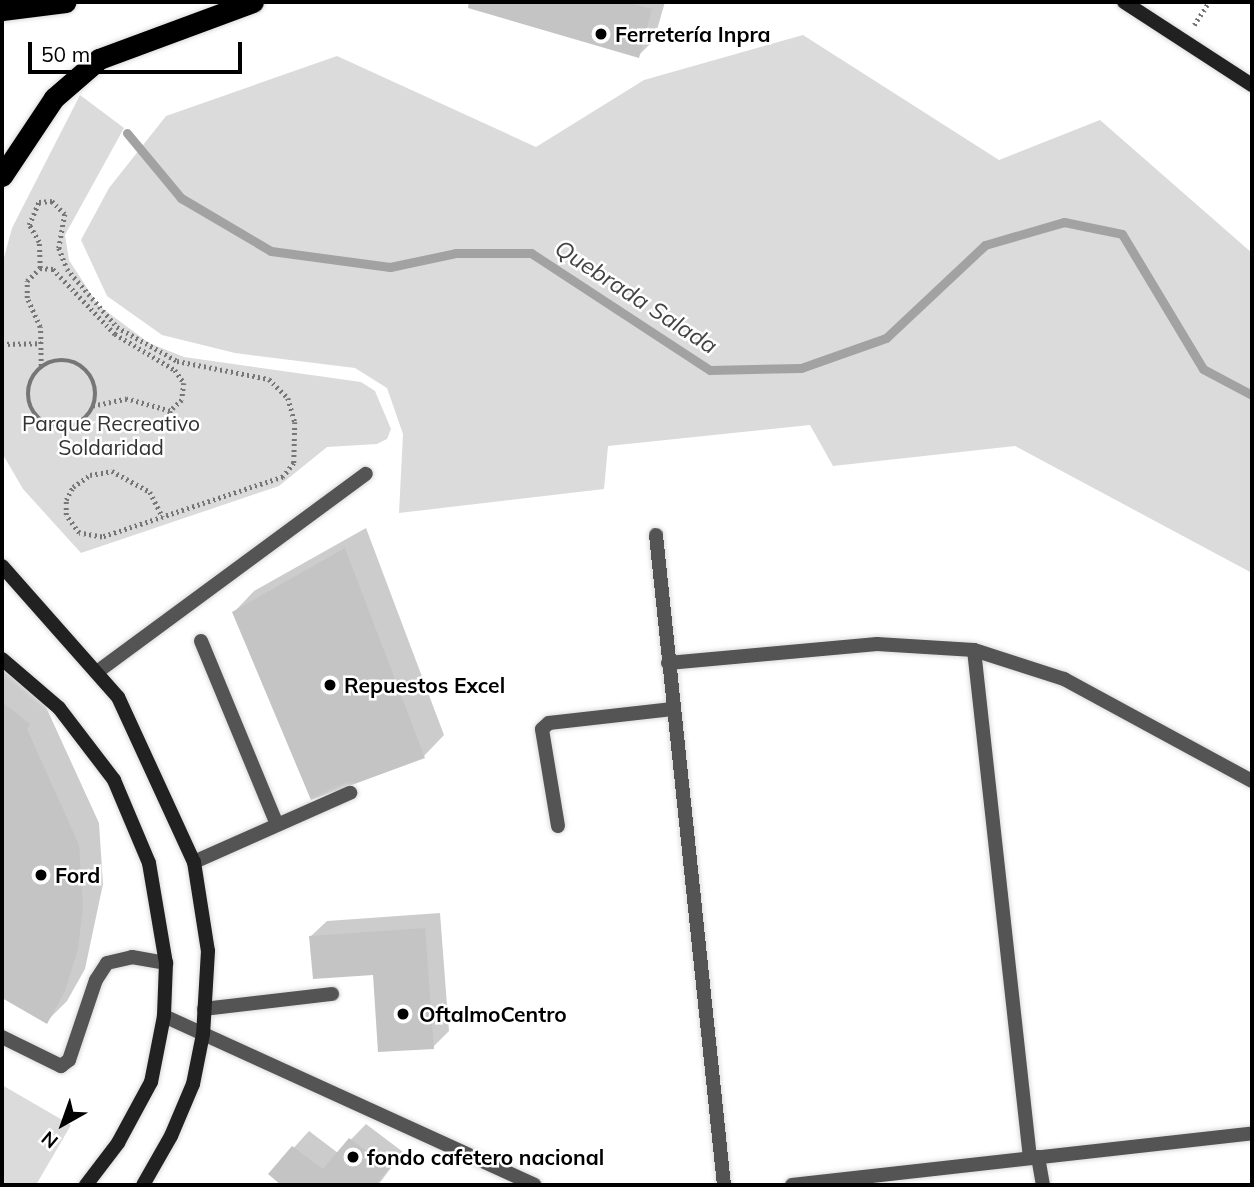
<!DOCTYPE html>
<meta charset="utf-8">
<style>
body{margin:0}
#map{position:relative;width:1254px;height:1187px;overflow:hidden;background:#fff;font-family:Mulish,sans-serif}
div>[style]{position:absolute}
.green>*{inset:0;background:#dbdbdb}
.shadow>*{inset:0;background:#0003}
.stream>*{height:9px;margin:-4.5px;padding:0 4.5px;transform-origin:4.5px;border-radius:4.5px;background:#a2a2a2}
.building>*{inset:0;background:#c4c4c4}
.path>*{height:4.5px;margin-top:-2.25px;transform-origin:0;background:repeating-linear-gradient(90deg,#767676 0 2px,transparent 0 5.5px)}
.path>.ring{margin:-2.25px;padding:0;box-sizing:content-box;background:none;border:4.5px solid #767676;border-radius:50%}
.roads{filter:drop-shadow(0 0 2px #dbdbdb) drop-shadow(0 0 2px #dbdbdb)}
.lane>*{height:14px;margin:-7px;padding:0 7px;transform-origin:7px;border-radius:7px;background:#545454}
.street>*{height:14px;margin:-7px;padding:0 7px;transform-origin:7px;border-radius:7px;background:#545454}
.secondary>*{height:14px;margin:-7px;padding:0 7px;transform-origin:7px;border-radius:7px;background:#212121}
.highway>*{height:21px;margin:-10.5px;padding:0 10.5px;transform-origin:10.5px;border-radius:10.5px;background:#000}
.dots>*{width:19px;height:19px;translate:-50% -50%;box-sizing:border-box;border:4px solid #fff;border-radius:50%}
span{translate:-50% -50%;white-space:nowrap;text-align:center;line-height:1.15;-webkit-text-stroke:5px #fff;paint-order:stroke}
.poi-label{font-size:21px;color:#000;font-weight:700}
.left{translate:0 -50%;text-align:left}
.park-label{font-size:21px;color:#323232}
.water-label{font-size:23px;color:#434343;font-style:italic}
.frame{position:absolute;inset:0;border:4px solid #000;pointer-events:none}
.north{position:absolute;left:28px;top:1089px;width:70px;height:70px;-webkit-text-stroke:5px #fff;paint-order:stroke;rotate:220deg;font-size:19px;font-weight:700;line-height:28px;text-align:center;color:#000}
.north::after{content:'';display:block;margin:auto;width:24px;height:32px;background:#000;clip-path:polygon(50% 0,100% 100%,50% 72%,0 100%)}
.scale{position:absolute;left:28px;top:42px;width:214px;height:32px;box-sizing:border-box;border:4px solid #000;border-top:0;padding-left:9px;font-size:21px;line-height:24px;white-space:nowrap;color:#000;-webkit-text-stroke:5px #fff;paint-order:stroke}
</style>
<div id="map">
<div class="green">
<i style="clip-path:polygon(803px 35px,999px 160px,1100px 120px,1252px 253px,1252px 573px,1015px 446px,833px 466px,810px 425px,608px 446px,604px 489px,399px 513px,403px 434px,387px 388px,355px 368px,235px 353px,162px 335px,107px 296px,81px 240px,109px 188px,166px 116px,337px 56px,536px 147px,644px 80px)"></i>
<i style="clip-path:polygon(80px 95px,124px 128px,65px 235px,69px 260px,98px 305px,149px 343px,184px 357px,361px 382px,375px 391px,391px 429px,387px 439px,377px 444px,327px 447px,279px 486px,81px 553px,23px 489px,2px 453px,2px 265px,12px 228px)"></i>
<i style="clip-path:polygon(2px 1085px,71px 1125px,36px 1185px,2px 1185px)"></i>
</div>
<div class="shadow">
<i style="clip-path:polygon(477px 2px,665px 2px,654px 40px,638px 56px,476px 9px)"></i>
<i style="clip-path:polygon(366px 528px,444px 735px,424px 756px,234px 612px,254px 591px)"></i>
<i style="clip-path:polygon(2px 666px,50px 702px,46px 707px,99px 823px,103px 884px,85px 969px,67px 1001px,46px 1022px,2px 996px)"></i>
<i style="clip-path:polygon(440px 913px,449px 1031px,433px 1047px,375px 973px,311px 936px,327px 921px)"></i>
<i style="clip-path:polygon(366px 1124px,403px 1152px,378px 1185px,284px 1185px,270px 1174px,309px 1131px,338px 1153px)"></i>
</div>
<div class="stream">
<i style="left:127px;top:133px;width:85px;rotate:50.3deg"></i>
<i style="left:181px;top:198px;width:104px;rotate:30.5deg"></i>
<i style="left:271px;top:251px;width:120px;rotate:7.7deg"></i>
<i style="left:390px;top:267px;width:67px;rotate:-12deg"></i>
<i style="left:456px;top:253px;width:75px"></i>
<i style="left:531px;top:253px;width:214px;rotate:33.2deg"></i>
<i style="left:710px;top:370px;width:91px;rotate:-1.3deg"></i>
<i style="left:801px;top:368px;width:90px;rotate:-19.4deg"></i>
<i style="left:886px;top:338px;width:136px;rotate:-43.2deg"></i>
<i style="left:985px;top:245px;width:82px;rotate:-16.2deg"></i>
<i style="left:1064px;top:222px;width:59px;rotate:11.7deg"></i>
<i style="left:1122px;top:234px;width:157px;rotate:59deg"></i>
<i style="left:1203px;top:369px;width:55px;rotate:28deg"></i>
</div>
<div class="building">
<i style="clip-path:polygon(469px 2px,627px 2px,652px 9px,639px 58px,468px 8px)"></i>
<i style="clip-path:polygon(345px 548px,425px 758px,311px 800px,232px 612px)"></i>
<i style="clip-path:polygon(2px 702px,30px 724px,27px 729px,79px 845px,83px 906px,78px 949px,65px 991px,47px 1024px,2px 998px)"></i>
<i style="clip-path:polygon(425px 928px,434px 1049px,378px 1052px,373px 975px,313px 979px,309px 936px)"></i>
<i style="clip-path:polygon(349px 1138px,389px 1168px,376px 1185px,281px 1185px,268px 1174px,292px 1146px,323px 1169px)"></i>
</div>
<div class="path">
<i style="left:1194px;top:25px;width:27px;rotate:-57deg"></i>
<i style="left:40px;top:268px;width:26px;rotate:-92deg"></i>
<i style="left:39px;top:242px;width:20px;rotate:-120deg"></i>
<i style="left:29px;top:225px;width:25px;rotate:-67deg"></i>
<i style="left:39px;top:202px;width:13px;rotate:-4deg"></i>
<i style="left:52px;top:201px;width:18px;rotate:45deg"></i>
<i style="left:65px;top:214px;width:35px;rotate:100deg"></i>
<i style="left:59px;top:248px;width:22px;rotate:69deg"></i>
<i style="left:67px;top:269px;width:77px;rotate:49.2deg"></i>
<i style="left:117px;top:327px;width:69px;rotate:29.5deg"></i>
<i style="left:177px;top:361px;width:94px;rotate:11.1deg"></i>
<i style="left:269px;top:379px;width:27px;rotate:45deg"></i>
<i style="left:288px;top:398px;width:25px;rotate:74deg"></i>
<i style="left:295px;top:422px;width:41px;rotate:91.4deg"></i>
<i style="left:294px;top:463px;width:18px;rotate:128deg"></i>
<i style="left:283px;top:477px;width:126px;rotate:161.6deg"></i>
<i style="left:163px;top:517px;width:64px;rotate:161.8deg"></i>
<i style="left:102px;top:537px;width:23px;rotate:-170deg"></i>
<i style="left:79px;top:533px;width:22px;rotate:-126deg"></i>
<i style="left:66px;top:515px;width:15px;rotate:-90deg"></i>
<i style="left:66px;top:500px;width:15px;rotate:-62deg"></i>
<i style="left:73px;top:487px;width:21px;rotate:-35deg"></i>
<i style="left:90px;top:475px;width:22px;rotate:-10deg"></i>
<i style="left:112px;top:471px;width:43px;rotate:28.9deg"></i>
<i style="left:150px;top:492px;width:28px;rotate:63deg"></i>
<i style="left:2px;top:344px;width:39px;rotate:-1deg"></i>
<i class="ring" style="left:28px;top:360px;width:63.5px;height:63.5px"></i>
<i style="left:41px;top:366px;width:39px;rotate:-91deg"></i>
<i style="left:40px;top:327px;width:32px;rotate:-114deg"></i>
<i style="left:27px;top:298px;width:17px;rotate:-90deg"></i>
<i style="left:27px;top:281px;width:18px;rotate:-45deg"></i>
<i style="left:40px;top:268px;width:13px;rotate:4deg"></i>
<i style="left:53px;top:269px;width:90px;rotate:46.4deg"></i>
<i style="left:115px;top:334px;width:70px;rotate:31deg"></i>
<i style="left:175px;top:370px;width:16px;rotate:55deg"></i>
<i style="left:184px;top:383px;width:17px;rotate:97deg"></i>
<i style="left:182px;top:400px;width:16px;rotate:137deg"></i>
<i style="left:170px;top:411px;width:45px;rotate:-164.4deg"></i>
<i style="left:127px;top:399px;width:34px;rotate:168deg"></i>
<i style="left:170px;top:411px;width:19px;rotate:81deg"></i>
</div>
<div class="roads">
<div class="lane">
<i style="left:201px;top:641px;width:196px;rotate:67.5deg"></i>
<i style="left:97px;top:672px;width:334px;rotate:-36.4deg"></i>
<i style="left:194px;top:862px;width:171px;rotate:-23.9deg"></i>
<i style="left:204px;top:1009px;width:129px;rotate:-6.7deg"></i>
<i style="left:2px;top:1037px;width:66px;rotate:26.2deg"></i>
<i style="left:61px;top:1066px;width:10px;rotate:-37deg"></i>
<i style="left:69px;top:1060px;width:84px;rotate:-71.4deg"></i>
<i style="left:96px;top:980px;width:20px;rotate:-57deg"></i>
<i style="left:107px;top:963px;width:26px;rotate:-13deg"></i>
<i style="left:132px;top:957px;width:35px;rotate:10deg"></i>
</div>
<div class="street">
<i style="left:656px;top:535px;width:654px;rotate:84.03deg"></i>
<i style="left:974px;top:650px;width:511px;rotate:83.71deg"></i>
<i style="left:668px;top:663px;width:210px;rotate:-5.2deg"></i>
<i style="left:877px;top:644px;width:97px;rotate:3.5deg"></i>
<i style="left:974px;top:650px;width:95px;rotate:17.9deg"></i>
<i style="left:1064px;top:679px;width:214px;rotate:28.5deg"></i>
<i style="left:558px;top:826px;width:98px;rotate:-99.4deg"></i>
<i style="left:542px;top:729px;width:9px;rotate:-41deg"></i>
<i style="left:549px;top:723px;width:124px;rotate:-6.5deg"></i>
<i style="left:164px;top:1016px;width:407px;rotate:24.5deg"></i>
<i style="left:1038px;top:1157px;width:28px;rotate:80deg"></i>
<i style="left:792px;top:1185px;width:463px;rotate:-6.4deg"></i>
</div>
<div class="secondary">
<i style="left:1124px;top:2px;width:153px;rotate:33deg"></i>
<i style="left:2px;top:566px;width:175px;rotate:48.5deg"></i>
<i style="left:118px;top:697px;width:182px;rotate:65.3deg"></i>
<i style="left:194px;top:862px;width:90px;rotate:81.1deg"></i>
<i style="left:208px;top:951px;width:83px;rotate:93.4deg"></i>
<i style="left:203px;top:1034px;width:51px;rotate:101.3deg"></i>
<i style="left:193px;top:1084px;width:56px;rotate:112.9deg"></i>
<i style="left:171px;top:1136px;width:56px;rotate:119.7deg"></i>
<i style="left:2px;top:659px;width:75px;rotate:40.7deg"></i>
<i style="left:59px;top:708px;width:91px;rotate:52.6deg"></i>
<i style="left:114px;top:780px;width:90px;rotate:67.1deg"></i>
<i style="left:149px;top:863px;width:101px;rotate:80.4deg"></i>
<i style="left:166px;top:963px;width:53px;rotate:92.2deg"></i>
<i style="left:164px;top:1016px;width:67px;rotate:101.1deg"></i>
<i style="left:151px;top:1082px;width:69px;rotate:118.4deg"></i>
<i style="left:118px;top:1143px;width:53px;rotate:127.3deg"></i>
</div>
<div class="highway">
<i style="left:2px;top:10px;width:64px;rotate:-7.2deg"></i>
<i style="left:2px;top:176px;width:94px;rotate:-56.3deg"></i>
<i style="left:54px;top:98px;width:60px;rotate:-40.9deg"></i>
<i style="left:99px;top:59px;width:164px;rotate:-20.3deg"></i>
</div>
</div>
<div class="dots">
<i style="left:601px;top:34px;background:#000"></i>
<i style="left:330px;top:685px;background:#000"></i>
<i style="left:41px;top:875px;background:#000"></i>
<i style="left:403px;top:1014px;background:#000"></i>
<i style="left:353px;top:1157px;background:#000"></i>
</div>
<div class="poi-label">
<span class="left" style="left:615px;top:34px">Ferretería Inpra</span>
<span class="left" style="left:344px;top:685px">Repuestos Excel</span>
<span class="left" style="left:55px;top:875px">Ford</span>
<span class="left" style="left:419px;top:1014px">OftalmoCentro</span>
<span class="left" style="left:367px;top:1157px">fondo cafetero nacional</span>
</div>
<div class="park-label">
<span style="left:111px;top:435px">Parque Recreativo<br>Soldaridad</span>
</div>
<div class="water-label">
<span style="left:636px;top:297px;rotate:33deg">Quebrada Salada</span>
</div>
<div class="frame"></div>
<div class="north">N</div>
<div class="scale">50 m</div>
</div>
